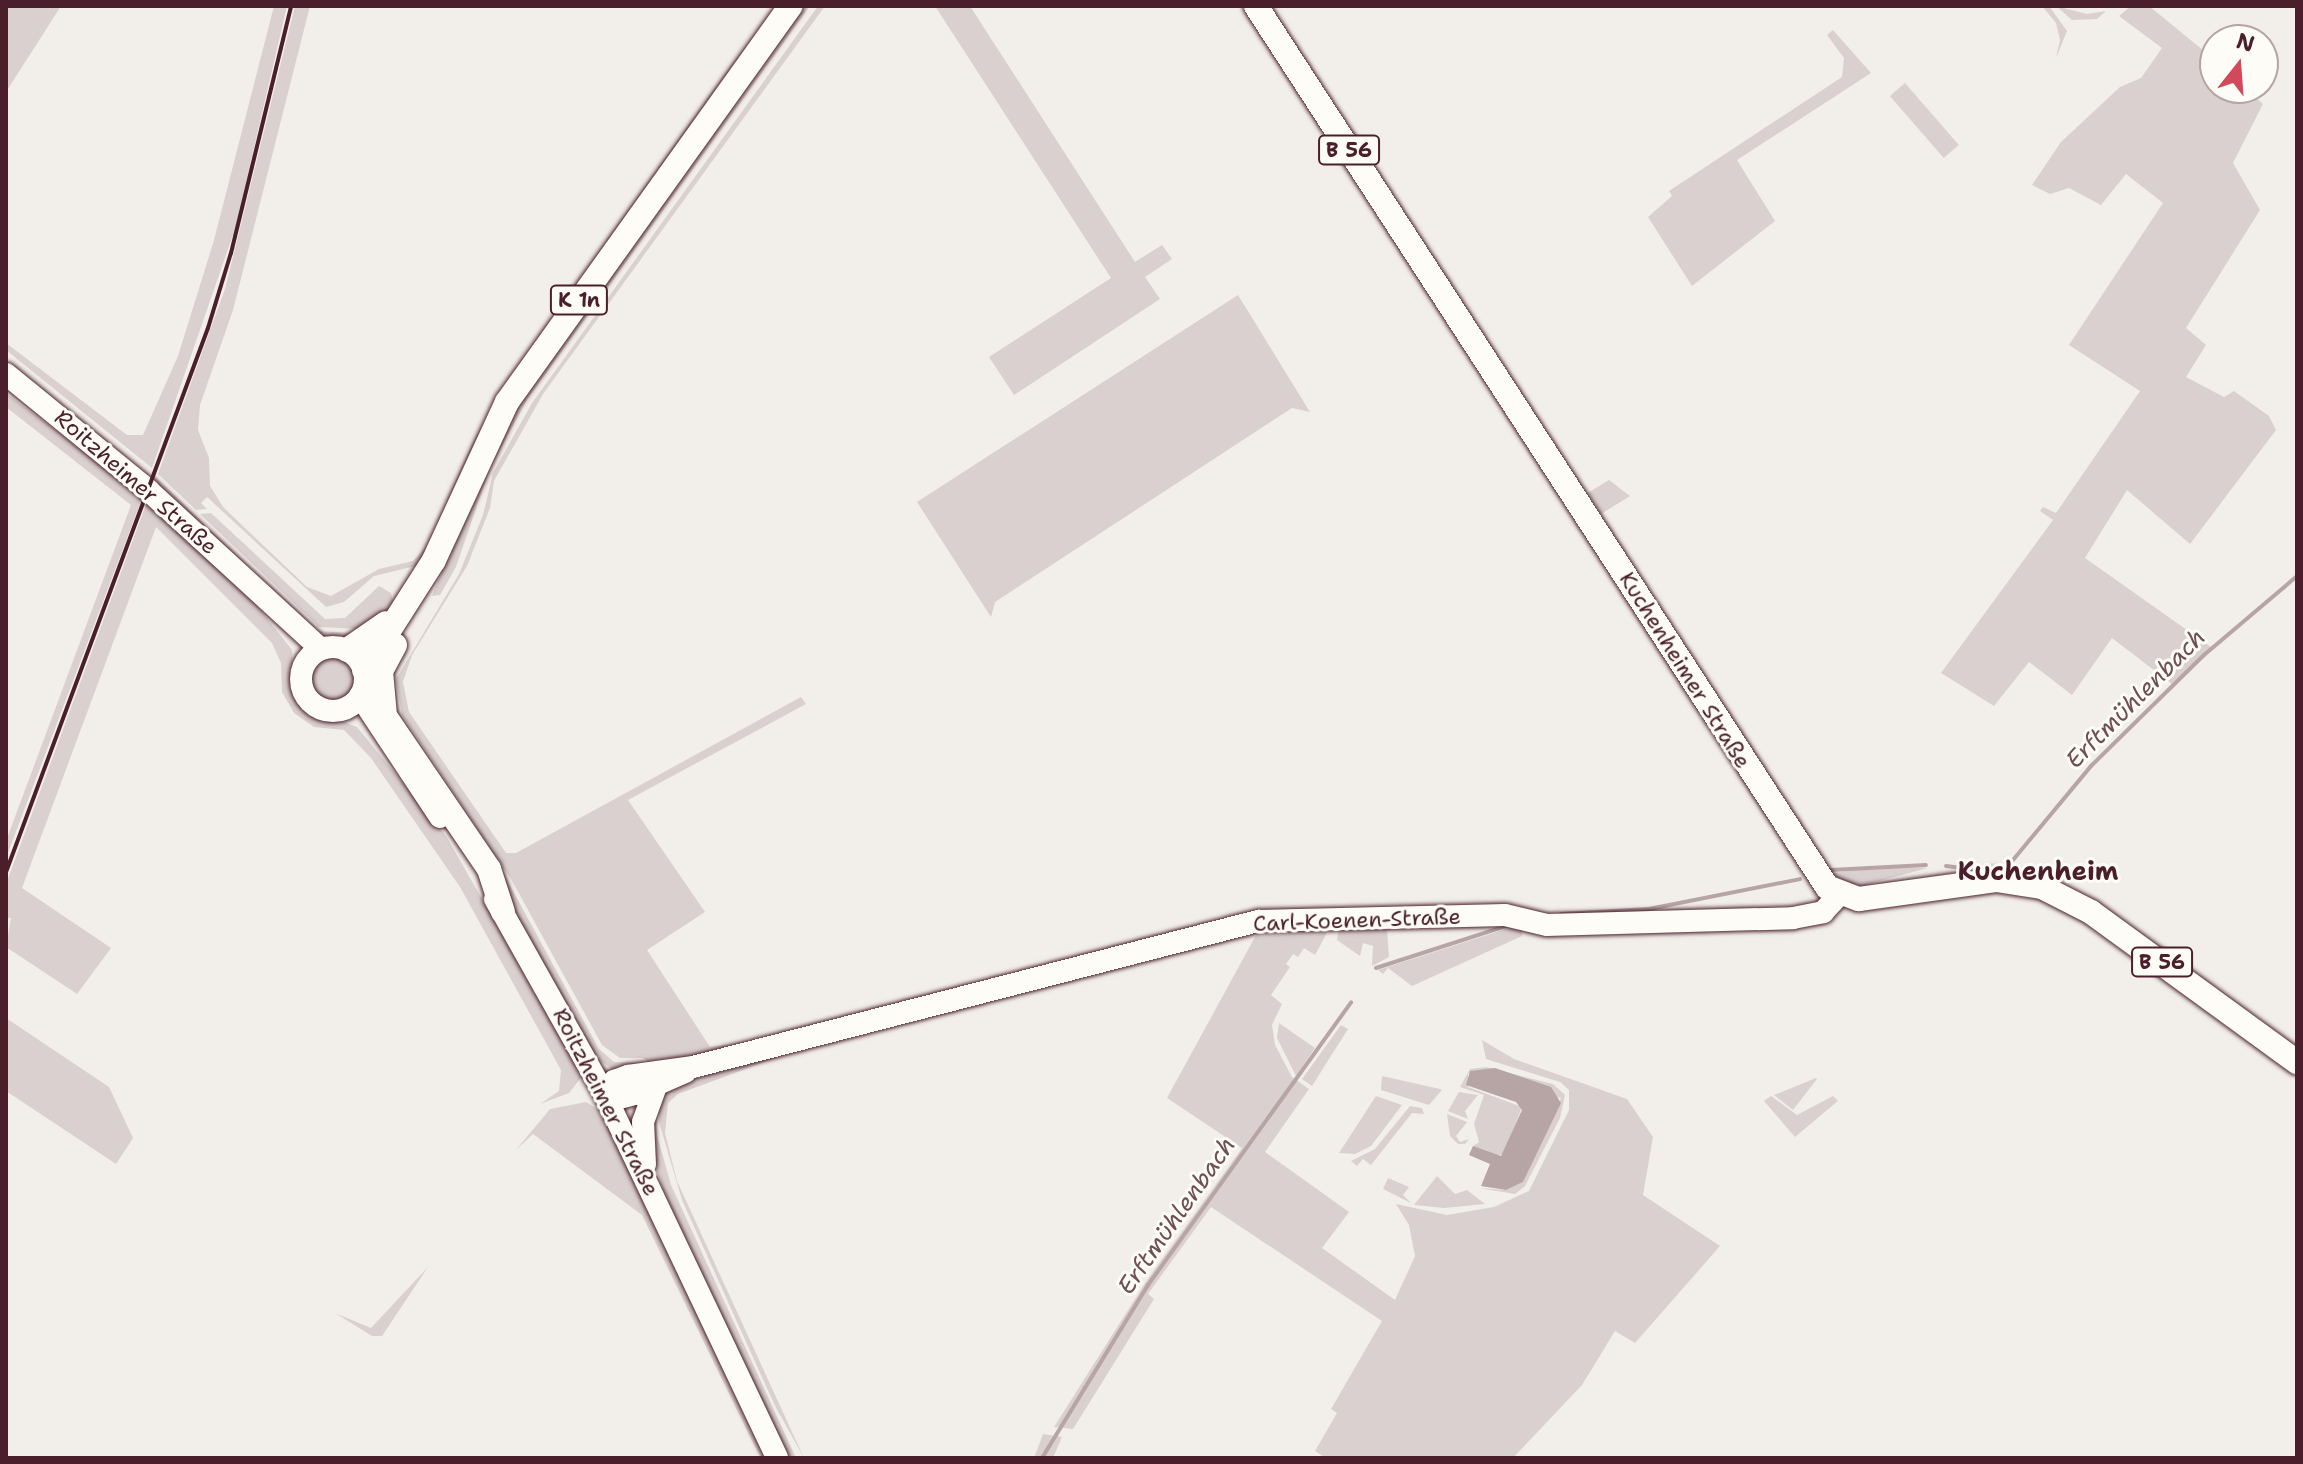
<!DOCTYPE html>
<meta charset="utf-8">
<style>
body{margin:0}
#map{position:relative;width:2303px;height:1464px;overflow:hidden;background:#f2efeb;font-family:"Shantell Sans",sans-serif}
div>[style]{position:absolute}
.green>*{inset:0;background:#d9d0cf;transform-origin:0 0}
.round{border-radius:50%}
.water>*{inset:0;background:#b7a5a6}
.stream>*{height:4px;margin:-2px;padding:0 2px;transform-origin:2px;border-radius:2px;background:#b7a5a6}
.roads{filter:drop-shadow(0 0 2px #4a1f2b) drop-shadow(0 0 2px #4a1f2b)}
.secondary>*{height:22px;margin:-11px;padding:0 11px;transform-origin:11px;border-radius:11px;background:#fdfcf7}
.secondary>.ring{margin:-11px;padding:0;box-sizing:content-box;background:none;border:22px solid #fdfcf7;border-radius:50%}
.primary>*{height:24px;margin:-12px;padding:0 12px;transform-origin:12px;border-radius:12px;background:#fdfcf7}
.rail>*{height:4px;margin:-2px;padding:0 2px;transform-origin:2px;border-radius:2px;background:#4a1f2b}
span{translate:-50% -50%;white-space:nowrap;text-align:center;line-height:1.15;-webkit-text-stroke:6px #fdfcf7;paint-order:stroke}
.shield-label span{padding:2px 6px;background:#fdfcf7;border:2px solid;border-radius:6px;-webkit-text-stroke-width:0}
.shield-label{font-size:20px;color:#4a1f2b;font-weight:700}
.street-label{font-size:22px;color:#4a1f2b}
.water-label{font-size:24px;color:#704e56;font-style:italic}
.quarter-label{font-size:26px;color:#4a1f2b;font-weight:700}
.frame{position:absolute;inset:0;border:8px solid #4a1f2b;pointer-events:none}
.north{position:absolute;left:2199px;top:24px;width:80px;height:80px;box-sizing:border-box;background:#fdfcf7;border:2px solid #b5a4a5;border-radius:50%;rotate:17deg;font-size:22px;font-weight:700;line-height:32px;text-align:center;color:#4a1f2b}
.north::after{content:'';display:block;margin:auto;width:28px;height:36px;background:#d1495b;clip-path:polygon(50% 0,100% 100%,50% 72%,0 100%)}
</style>
<div id="map">
<div class="green">
<i style="clip-path:polygon(6px 6px,61px 6px,6px 92px)"></i>
<i style="clip-path:polygon(274px 6px,287px 6px,235px 229px,152px 468px,6px 350px,6px 343px,127px 435px,143px 435px,178px 356px,214px 240px)"></i>
<i style="clip-path:polygon(295px 6px,310px 6px,233px 310px,200px 405px,198px 430px,209px 458px,210px 486px,223px 507px,307px 587px,331px 596px,379px 569px,413px 561px,427px 546px,473px 442px,513px 372px,727px 71px,776px 6px,782px 6px,525px 362px,424px 564px,374px 576px,344px 602px,326px 607px,207px 497px,201px 503px,207px 509px,196px 510px,158px 474px,225px 289px)"></i>
<i style="clip-path:polygon(801px 6px,810px 6px,527px 400px,490px 468px,456px 567px,440px 595px,432px 596px,497px 435px)"></i>
<i style="clip-path:polygon(818px 6px,825px 6px,543px 394px,494px 481px,490px 508px,467px 566px,412px 655px,403px 682px,409px 712px,506px 853px,516px 853px,801px 697px,806px 704px,628px 800px,705px 912px,647px 950px,710px 1047px,725px 1045px,726px 1051px,650px 1063px,643px 1058px,620px 1058px,602px 1045px,511px 879px,402px 715px,396px 679px,459px 574px,483px 515px,493px 473px,532px 403px)"></i>
<i style="clip-path:polygon(935px 6px,970px 6px,1135px 262px,1162px 245px,1172px 259px,1145px 277px,1160px 299px,1014px 395px,989px 357px,1111px 278px)"></i>
<i style="clip-path:polygon(2042px 6px,2049px 6px,2067px 31px,2056px 58px,2060px 40px,2056px 23px)"></i>
<i style="clip-path:polygon(2056px 6px,2087px 14px,2106px 11px,2097px 19px,2072px 20px)"></i>
<i style="clip-path:polygon(2131px 6px,2149px 6px,2215px 60px,2215px 88px,2245px 88px,2263px 104px,2233px 163px,2260px 210px,2186px 328px,2206px 345px,2186px 377px,2224px 397px,2234px 391px,2269px 416px,2276px 430px,2190px 544px,2127px 490px,2085px 558px,2211px 647px,2172px 684px,2112px 638px,2072px 695px,2029px 662px,1994px 706px,1941px 673px,2053px 520px,2040px 511px,2043px 507px,2056px 513px,2140px 391px,2069px 345px,2163px 203px,2126px 174px,2101px 205px,2069px 188px,2050px 194px,2032px 185px,2061px 142px,2120px 87px,2141px 78px,2162px 48px,2119px 16px)"></i>
<i style="clip-path:polygon(1833px 30px,1871px 73px,1737px 160px,1775px 221px,1692px 286px,1648px 217px,1672px 196px,1669px 191px,1842px 77px,1844px 58px,1827px 35px)"></i>
<i style="left:1905px;top:83px;width:82px;height:20px;rotate:49deg"></i>
<i style="clip-path:polygon(1238px 295px,1310px 412px,1292px 408px,995px 602px,991px 617px,917px 502px)"></i>
<i style="clip-path:polygon(7px 394px,143px 496px,6px 858px,6px 841px,131px 505px,6px 407px)"></i>
<i style="clip-path:polygon(155px 476px,304px 621px,316px 631px,353px 633px,350px 641px,322px 639px,153px 482px)"></i>
<i style="clip-path:polygon(1609px 480px,1630px 496px,1601px 514px,1588px 493px)"></i>
<i style="clip-path:polygon(148px 499px,249px 596px,292px 650px,294px 690px,304px 706px,357px 727px,446px 836px,583px 1075px,569px 1093px,540px 1104px,559px 1091px,561px 1070px,460px 887px,371px 758px,344px 730px,314px 727px,294px 713px,282px 692px,281px 663px,272px 643px,156px 527px,22px 888px,111px 948px,77px 994px,6px 947px,11px 918px,6px 918px,6px 884px)"></i>
<i style="clip-path:polygon(211px 513px,325px 619px,345px 618px,379px 586px,391px 593px,395px 609px,359px 629px,319px 627px,200px 514px)"></i>
<i class="round" style="left:309px;top:654px;width:48px;height:48px"></i>
<i style="clip-path:polygon(391px 685px,398px 717px,507px 880px,599px 1049px,614px 1062px,641px 1063px,617px 1072px,599px 1060px,394px 721px)"></i>
<i style="clip-path:polygon(1884px 866px,1928px 868px,1861px 886px,1838px 880px,1833px 873px)"></i>
<i style="clip-path:polygon(1515px 926px,1522px 928px,1522px 936px,1412px 986px,1388px 968px,1383px 974px,1378px 970px)"></i>
<i style="clip-path:polygon(1329px 929px,1315px 955px,1304px 948px,1298px 957px,1293px 954px,1286px 964px,1290px 967px,1271px 995px,1282px 1004px,1272px 1025px,1275px 1045px,1292px 1077px,1309px 1089px,1265px 1152px,1349px 1212px,1322px 1248px,1395px 1300px,1415px 1256px,1409px 1225px,1396px 1204px,1447px 1215px,1494px 1207px,1529px 1191px,1569px 1110px,1569px 1090px,1560px 1082px,1486px 1059px,1482px 1040px,1514px 1059px,1627px 1099px,1653px 1137px,1643px 1195px,1720px 1246px,1635px 1343px,1615px 1331px,1582px 1385px,1513px 1458px,1326px 1458px,1315px 1451px,1337px 1413px,1331px 1409px,1382px 1321px,1211px 1207px,1148px 1294px,1154px 1299px,1073px 1429px,1054px 1427px,1147px 1280px,1242px 1148px,1167px 1098px,1255px 937px,1258px 932px)"></i>
<i style="clip-path:polygon(1339px 929px,1387px 930px,1389px 957px,1372px 966px,1373px 946px,1363px 943px,1360px 956px,1337px 940px)"></i>
<i style="clip-path:polygon(6px 1018px,109px 1087px,133px 1138px,116px 1164px,6px 1091px)"></i>
<i style="clip-path:polygon(1279px 1023px,1315px 1048px,1296px 1076px,1277px 1038px)"></i>
<i style="clip-path:polygon(1341px 1025px,1348px 1029px,1312px 1086px,1302px 1079px)"></i>
<i style="clip-path:polygon(797px 1050px,678px 1094px,668px 1103px,665px 1133px,677px 1181px,804px 1458px,775px 1406px,682px 1200px,659px 1122px,660px 1096px,680px 1083px)"></i>
<i style="clip-path:polygon(1486px 1067px,1553px 1084px,1565px 1095px,1560px 1118px,1525px 1186px,1515px 1194px,1479px 1188px,1506px 1190px,1523px 1182px,1561px 1098px,1468px 1073px,1468px 1087px,1522px 1107px,1504px 1153px,1496px 1157px,1473px 1146px,1479px 1142px,1474px 1124px,1484px 1095px,1460px 1087px,1470px 1069px)"></i>
<i style="clip-path:polygon(1382px 1076px,1440px 1089px,1442px 1090px,1429px 1105px,1381px 1090px)"></i>
<i style="clip-path:polygon(1817px 1079px,1793px 1110px,1774px 1095px,1816px 1078px)"></i>
<i style="clip-path:polygon(1459px 1092px,1478px 1095px,1465px 1111px,1468px 1119px,1448px 1111px)"></i>
<i style="clip-path:polygon(1376px 1096px,1402px 1105px,1371px 1146px,1355px 1154px,1339px 1153px)"></i>
<i style="clip-path:polygon(1771px 1096px,1797px 1115px,1833px 1096px,1838px 1101px,1795px 1137px,1764px 1101px)"></i>
<i style="clip-path:polygon(586px 1102px,602px 1112px,769px 1458px,761px 1458px,754px 1445px,642px 1215px,533px 1134px,516px 1150px,550px 1109px)"></i>
<i style="clip-path:polygon(1410px 1106px,1422px 1108px,1424px 1114px,1412px 1113px,1371px 1165px,1363px 1159px,1357px 1166px,1351px 1161px,1375px 1149px)"></i>
<i style="clip-path:polygon(656px 1108px,657px 1135px,671px 1185px,796px 1458px,784px 1458px,666px 1199px,649px 1143px)"></i>
<i style="clip-path:polygon(1447px 1114px,1467px 1122px,1456px 1136px,1460px 1142px,1469px 1139px,1465px 1144px,1458px 1144px,1450px 1136px)"></i>
<i style="clip-path:polygon(1437px 1176px,1455px 1194px,1467px 1190px,1485px 1204px,1444px 1208px,1414px 1205px)"></i>
<i style="clip-path:polygon(1388px 1178px,1409px 1187px,1403px 1195px,1411px 1203px,1383px 1189px)"></i>
<i style="clip-path:polygon(428px 1267px,382px 1336px,372px 1336px,335px 1313px,371px 1328px)"></i>
<i style="clip-path:polygon(1043px 1434px,1062px 1437px,1053px 1458px,1034px 1458px)"></i>
</div>
<div class="water">
<i style="clip-path:polygon(1495px 1068px,1551px 1087px,1561px 1103px,1523px 1182px,1506px 1190px,1481px 1186px,1490px 1164px,1469px 1155px,1473px 1146px,1501px 1156px,1522px 1110px,1516px 1102px,1466px 1085px,1470px 1071px)"></i>
</div>
<div class="stream">
<i style="left:2013px;top:860px;width:122px;rotate:-50.3deg"></i>
<i style="left:2091px;top:766px;width:158px;rotate:-44.5deg"></i>
<i style="left:2204px;top:655px;width:122px;rotate:-40.3deg"></i>
<i style="left:1946px;top:866px;width:17px;rotate:7deg"></i>
<i style="left:1831px;top:870px;width:95px;rotate:-3deg"></i>
<i style="left:1561px;top:914px;width:88px;rotate:-3.3deg"></i>
<i style="left:1649px;top:909px;width:154px;rotate:-11.2deg"></i>
<i style="left:1376px;top:968px;width:137px;rotate:-17.9deg"></i>
<i style="left:1042px;top:1458px;width:203px;rotate:-58.5deg"></i>
<i style="left:1148px;top:1285px;width:348px;rotate:-54.3deg"></i>
</div>
<div class="roads">
<div class="secondary">
<i style="left:6px;top:374px;width:183px;rotate:39.2deg"></i>
<i style="left:148px;top:490px;width:235px;rotate:42.6deg"></i>
<i class="ring" style="left:301px;top:647px;width:42px;height:42px"></i>
<i style="left:360px;top:696px;width:145px;rotate:56.5deg"></i>
<i style="left:495px;top:899px;width:223px;rotate:60.7deg"></i>
<i style="left:604px;top:1093px;width:404px;rotate:64.6deg"></i>
<i style="left:604px;top:1093px;width:16px;rotate:-50deg"></i>
<i style="left:614px;top:1081px;width:15px;rotate:-20deg"></i>
<i style="left:628px;top:1076px;width:66px;rotate:-7.9deg"></i>
<i style="left:693px;top:1067px;width:584px;rotate:-14.49deg"></i>
<i style="left:1258px;top:921px;width:247px;rotate:-1.4deg"></i>
<i style="left:1505px;top:915px;width:43px;rotate:13.4deg"></i>
<i style="left:1547px;top:925px;width:246px;rotate:-1.6deg"></i>
<i style="left:1793px;top:918px;width:31px;rotate:-11deg"></i>
<i style="left:1823px;top:912px;width:23px;rotate:-47deg"></i>
<i style="left:604px;top:1093px;width:16px;rotate:18deg"></i>
<i style="left:619px;top:1098px;width:16px;rotate:-14deg"></i>
<i style="left:635px;top:1094px;width:55px;rotate:-23.7deg"></i>
<i style="left:645px;top:1164px;width:42px;rotate:-92.7deg"></i>
<i style="left:643px;top:1122px;width:37px;rotate:-70deg"></i>
</div>
<div class="primary">
<i style="left:1256px;top:6px;width:1050px;rotate:57.05deg"></i>
<i style="left:1827px;top:887px;width:34px;rotate:21deg"></i>
<i style="left:1859px;top:899px;width:138px;rotate:-7.9deg"></i>
<i style="left:1996px;top:880px;width:47px;rotate:8.7deg"></i>
<i style="left:2042px;top:887px;width:55px;rotate:27deg"></i>
<i style="left:2091px;top:912px;width:255px;rotate:36.1deg"></i>
<i style="left:395px;top:645px;width:30px;rotate:118deg"></i>
<i style="left:381px;top:671px;width:45px;rotate:84.9deg"></i>
<i style="left:385px;top:716px;width:185px;rotate:55.8deg"></i>
<i style="left:489px;top:869px;width:45px;rotate:72deg"></i>
<i style="left:347px;top:650px;width:47px;rotate:-34.7deg"></i>
<i style="left:364px;top:670px;width:130px;rotate:-57.5deg"></i>
<i style="left:434px;top:560px;width:174px;rotate:-65.2deg"></i>
<i style="left:507px;top:402px;width:487px;rotate:-54.4deg"></i>
</div>
</div>
<div class="rail">
<i style="left:6px;top:872px;width:580px;rotate:-69.63deg"></i>
<i style="left:208px;top:328px;width:78px;rotate:-73deg"></i>
<i style="left:231px;top:253px;width:254px;rotate:-76.3deg"></i>
</div>
<div class="shield-label">
<span style="left:1349px;top:150px">B 56</span>
<span style="left:579px;top:300px">K 1n</span>
<span style="left:2162px;top:962px">B 56</span>
</div>
<div class="street-label">
<span style="left:136px;top:482px;rotate:41deg">Roitzheimer Straße</span>
<span style="left:1685px;top:670px;rotate:58deg">Kuchenheimer Straße</span>
<span style="left:1357px;top:920px;rotate:-2deg">Carl-Koenen-Straße</span>
<span style="left:606px;top:1102px;rotate:63deg">Roitzheimer Straße</span>
</div>
<div class="water-label">
<span style="left:2136px;top:699px;rotate:-45deg">Erftmühlenbach</span>
<span style="left:1177px;top:1216px;rotate:-55deg">Erftmühlenbach</span>
</div>
<div class="quarter-label">
<span style="left:2038px;top:871px">Kuchenheim</span>
</div>
<div class="frame"></div>
<div class="north">N</div>
</div>
